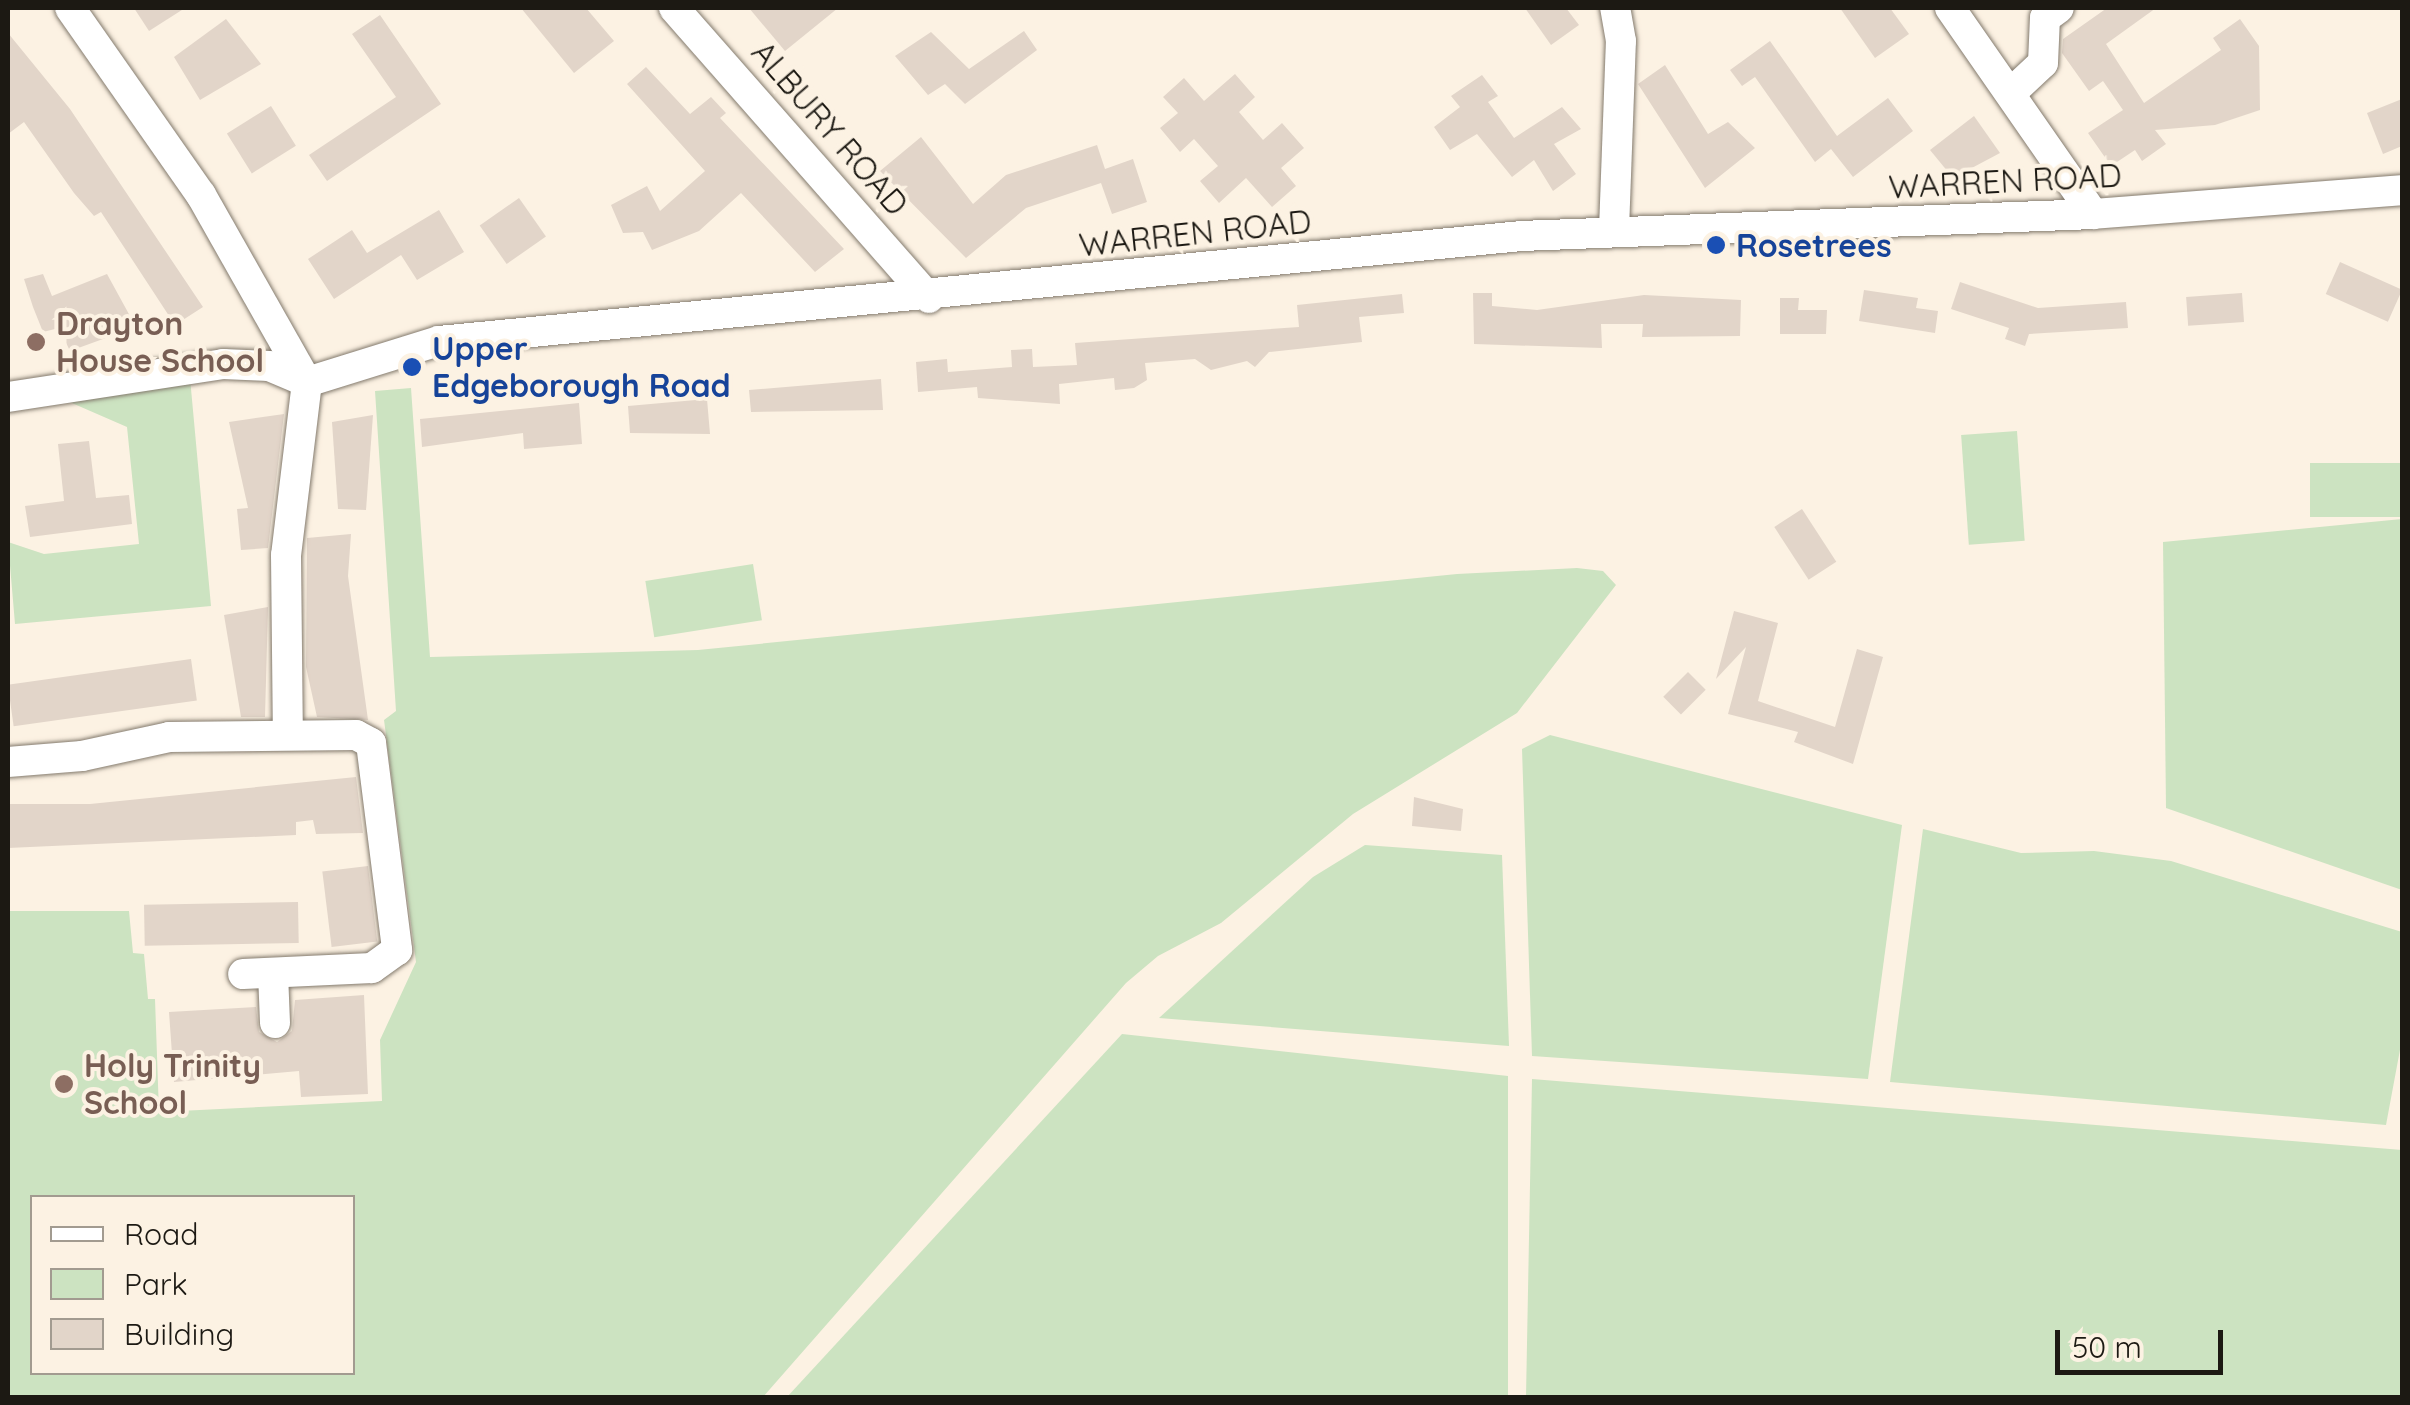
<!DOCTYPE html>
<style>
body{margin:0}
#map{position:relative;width:2410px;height:1405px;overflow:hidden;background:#fcf2e3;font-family:Quicksand,sans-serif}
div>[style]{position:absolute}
.green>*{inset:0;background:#cce3c1;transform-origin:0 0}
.building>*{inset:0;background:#e2d5c9;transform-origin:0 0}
.roads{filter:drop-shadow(0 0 2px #837a6d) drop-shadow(0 0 2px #837a6d)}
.minor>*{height:30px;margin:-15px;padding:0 15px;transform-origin:15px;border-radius:15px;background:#fff}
.dots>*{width:28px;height:28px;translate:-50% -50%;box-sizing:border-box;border:5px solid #fcf2e3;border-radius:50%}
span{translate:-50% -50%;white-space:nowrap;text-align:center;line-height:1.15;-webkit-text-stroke:8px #fcf2e3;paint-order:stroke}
.street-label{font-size:32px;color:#1c1913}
.transit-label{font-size:32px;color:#164399;font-weight:700}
.left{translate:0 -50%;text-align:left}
.education-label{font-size:32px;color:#785e54;font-weight:700}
.frame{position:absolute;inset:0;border:10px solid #1c1913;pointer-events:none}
.legend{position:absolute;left:30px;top:1195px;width:325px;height:180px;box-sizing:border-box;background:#fcf2e3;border:2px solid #a29b90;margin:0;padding:12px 18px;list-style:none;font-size:30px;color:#1c1913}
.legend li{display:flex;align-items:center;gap:20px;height:50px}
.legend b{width:50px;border:2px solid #a29b90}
.scale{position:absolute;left:2055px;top:1330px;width:168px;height:45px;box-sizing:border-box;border:5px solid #1c1913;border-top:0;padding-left:12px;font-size:30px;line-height:35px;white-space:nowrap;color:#1c1913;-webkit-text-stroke:8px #fcf2e3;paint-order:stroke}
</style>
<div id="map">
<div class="green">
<i style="clip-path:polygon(189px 367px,211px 606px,15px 624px,8px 542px,44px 554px,139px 544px,127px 427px,42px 390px)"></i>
<i style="clip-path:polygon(evenodd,411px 388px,430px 657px,698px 650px,1457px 574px,1577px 568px,1603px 571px,1616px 585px,1517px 713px,1353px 814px,1221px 923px,1158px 956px,1126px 983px,763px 1397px,8px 1398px,8px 911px,129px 911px,133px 953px,144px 954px,148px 999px,155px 999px,159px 1112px,382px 1101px,380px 1040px,416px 962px,384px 720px,396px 711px,375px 391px,411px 388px,32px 1198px,352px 1198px,352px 1372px,32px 1372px,32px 1198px)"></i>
<i style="left:2017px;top:431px;width:110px;height:56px;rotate:86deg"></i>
<i style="left:2402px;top:463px;width:54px;height:92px;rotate:90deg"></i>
<i style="clip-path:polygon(2402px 519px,2402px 890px,2166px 808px,2163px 542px)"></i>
<i style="left:753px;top:564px;width:57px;height:109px;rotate:81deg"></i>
<i style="clip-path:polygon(1550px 735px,1902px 825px,1868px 1079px,1532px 1056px,1522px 749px)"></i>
<i style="clip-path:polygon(1923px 829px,2021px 853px,2094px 851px,2171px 861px,2402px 932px,2402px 1039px,2386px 1125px,1890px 1082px)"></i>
<i style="clip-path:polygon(1365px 845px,1502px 855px,1509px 1046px,1159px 1018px,1313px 877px)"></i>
<i style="clip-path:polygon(1122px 1034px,1508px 1076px,1508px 1397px,787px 1397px)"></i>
<i style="clip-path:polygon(1532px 1079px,2402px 1150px,2402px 1397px,1526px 1397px)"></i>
</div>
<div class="building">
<i style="clip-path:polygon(134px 8px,185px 8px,149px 31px)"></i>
<i style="clip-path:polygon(521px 8px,586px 8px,614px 41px,574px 73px)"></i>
<i style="clip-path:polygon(749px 8px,838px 8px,785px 51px)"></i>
<i style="clip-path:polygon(1525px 8px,1566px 8px,1579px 25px,1551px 45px)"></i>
<i style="clip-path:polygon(1840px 8px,1890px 8px,1909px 34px,1875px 58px)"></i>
<i style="clip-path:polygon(2107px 8px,2156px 8px,2106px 44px,2144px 103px,2221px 50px,2213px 38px,2240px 19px,2259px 46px,2260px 110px,2215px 125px,2155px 130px,2166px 144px,2142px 161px,2135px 150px,2111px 166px,2088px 133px,2123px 110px,2103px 81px,2089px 91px,2062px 53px,2063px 39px)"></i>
<i style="clip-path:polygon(380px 15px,441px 104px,327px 181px,309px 155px,396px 97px,352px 34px)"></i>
<i style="clip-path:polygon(226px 19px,261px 64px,200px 100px,174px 57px)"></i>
<i style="clip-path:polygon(1024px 31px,1037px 50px,965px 104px,945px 84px,928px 95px,895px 56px,931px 32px,969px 69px)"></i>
<i style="clip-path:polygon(8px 33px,70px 109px,203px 307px,175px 325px,101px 212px,94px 216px,74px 193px,24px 122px,8px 134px)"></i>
<i style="clip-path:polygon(1770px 41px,1837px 136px,1888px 98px,1913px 131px,1853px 177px,1831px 149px,1815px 162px,1755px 77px,1742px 86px,1730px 70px)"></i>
<i style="clip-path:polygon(1665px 65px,1708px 134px,1728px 122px,1755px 148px,1705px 188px,1638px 84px)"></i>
<i style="clip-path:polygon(646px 67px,690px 114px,711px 97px,726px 113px,720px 118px,844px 249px,815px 272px,741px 193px,699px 231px,652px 250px,643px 232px,623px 233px,611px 205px,647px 186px,660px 211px,705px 171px,627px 84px)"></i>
<i style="clip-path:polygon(1235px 74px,1255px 97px,1239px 112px,1263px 140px,1282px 123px,1304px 148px,1281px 168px,1296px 186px,1272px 207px,1246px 178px,1219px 203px,1200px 181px,1218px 166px,1194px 139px,1180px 152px,1160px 128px,1178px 113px,1163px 97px,1184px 78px,1204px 101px)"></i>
<i style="clip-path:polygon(1482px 75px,1498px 96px,1488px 102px,1514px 138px,1562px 107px,1581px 129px,1554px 144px,1576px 174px,1553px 191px,1534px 160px,1512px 177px,1477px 134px,1450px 150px,1434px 127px,1460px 107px,1451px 96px)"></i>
<i style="clip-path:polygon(2402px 99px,2402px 146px,2383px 154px,2367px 113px)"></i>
<i style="left:271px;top:106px;width:47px;height:52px;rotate:58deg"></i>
<i style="clip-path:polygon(1974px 116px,2000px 153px,1953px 178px,1930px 150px)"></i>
<i style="clip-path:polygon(921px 137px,973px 204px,1006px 175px,1097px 145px,1105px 169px,1133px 159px,1147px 202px,1112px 214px,1101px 183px,1026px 208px,966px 258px,880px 171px)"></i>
<i style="left:519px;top:198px;width:47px;height:48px;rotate:55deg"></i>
<i style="clip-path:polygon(439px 210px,464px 252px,417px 280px,401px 255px,334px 299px,308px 259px,352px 230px,367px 253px)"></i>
<i style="left:2340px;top:262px;width:68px;height:35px;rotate:24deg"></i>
<i style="clip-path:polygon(43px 274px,52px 296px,107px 274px,136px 327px,70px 351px,59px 328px,43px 332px,33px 307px,24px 279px)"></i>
<i style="clip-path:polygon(1960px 282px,2038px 308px,2126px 302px,2128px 328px,2029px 334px,2025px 346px,2005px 339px,2009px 328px,1951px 309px)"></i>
<i style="clip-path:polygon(1864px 290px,1918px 298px,1916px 308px,1938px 311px,1935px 333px,1859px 321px)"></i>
<i style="clip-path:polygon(1473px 293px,1492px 293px,1492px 306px,1537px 310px,1644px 295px,1741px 300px,1740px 336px,1642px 337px,1643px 324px,1601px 324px,1602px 348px,1474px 344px)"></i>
<i style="left:2242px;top:293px;width:29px;height:56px;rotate:86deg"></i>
<i style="clip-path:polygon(1402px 294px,1404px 313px,1359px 317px,1362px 342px,1269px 352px,1255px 367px,1247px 361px,1211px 370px,1195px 359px,1145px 363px,1147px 380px,1134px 388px,1115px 390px,1114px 378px,1059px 384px,1060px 404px,978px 398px,977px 387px,918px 392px,916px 362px,947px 359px,948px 372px,1012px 367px,1011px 350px,1032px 349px,1033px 367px,1077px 365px,1075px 343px,1299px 327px,1297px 305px)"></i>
<i style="clip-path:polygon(1780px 298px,1799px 298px,1798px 310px,1827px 310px,1826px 334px,1780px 334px)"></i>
<i style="clip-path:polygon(881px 379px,883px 410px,751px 412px,749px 390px)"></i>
<i style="clip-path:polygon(707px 399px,710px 434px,630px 433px,628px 406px)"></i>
<i style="clip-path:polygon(579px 403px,582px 444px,524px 449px,523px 433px,422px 447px,420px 419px)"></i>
<i style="clip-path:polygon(284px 414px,268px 548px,241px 550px,237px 509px,248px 508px,229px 422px)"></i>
<i style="clip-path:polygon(373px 415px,366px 510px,338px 509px,332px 422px)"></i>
<i style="clip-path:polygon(89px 441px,96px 498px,129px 495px,132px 524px,30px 537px,25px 506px,64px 501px,58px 444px)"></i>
<i style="left:1802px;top:509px;width:63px;height:33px;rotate:57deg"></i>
<i style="clip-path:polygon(351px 534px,348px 576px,368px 720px,317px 717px,306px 667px,307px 538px)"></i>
<i style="clip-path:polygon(268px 607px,265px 717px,241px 717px,224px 615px)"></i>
<i style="clip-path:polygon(1734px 611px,1778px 623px,1758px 701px,1835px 727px,1857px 649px,1883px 657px,1853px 764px,1794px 742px,1798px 732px,1728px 714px,1746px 647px,1716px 679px)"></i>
<i style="left:191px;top:659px;width:42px;height:185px;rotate:82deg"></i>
<i style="left:1688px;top:672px;width:25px;height:35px;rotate:45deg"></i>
<i style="clip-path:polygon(356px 777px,363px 833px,316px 834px,313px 820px,296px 822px,296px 835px,8px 848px,8px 804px,90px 804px)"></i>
<i style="clip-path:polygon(1414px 797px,1463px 809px,1461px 831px,1412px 826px)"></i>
<i style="left:368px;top:866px;width:76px;height:46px;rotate:83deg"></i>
<i style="left:298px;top:902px;width:41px;height:154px;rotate:89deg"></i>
<i style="clip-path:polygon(364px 995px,368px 1094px,301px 1097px,299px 1071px,174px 1082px,169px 1012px,256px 1007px,259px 1032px,277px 1042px,292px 1031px,295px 1000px)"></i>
</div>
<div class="roads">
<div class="minor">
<i style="left:70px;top:8px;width:228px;rotate:55deg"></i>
<i style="left:201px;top:195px;width:215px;rotate:60.5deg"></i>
<i style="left:307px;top:382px;width:174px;rotate:96.9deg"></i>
<i style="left:286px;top:555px;width:179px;rotate:89.4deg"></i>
<i style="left:674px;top:8px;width:386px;rotate:48.7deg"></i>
<i style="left:1950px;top:8px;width:251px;rotate:55.2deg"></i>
<i style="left:2012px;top:92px;width:42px;rotate:-43.1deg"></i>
<i style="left:2043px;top:63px;width:45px;rotate:-87.5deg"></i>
<i style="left:2045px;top:18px;width:17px;rotate:-36deg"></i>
<i style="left:1614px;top:230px;width:189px;rotate:-87.9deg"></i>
<i style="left:1621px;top:41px;width:34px;rotate:-100deg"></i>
<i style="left:8px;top:397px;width:218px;rotate:-8.7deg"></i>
<i style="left:223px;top:364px;width:46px;rotate:2.5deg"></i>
<i style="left:269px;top:366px;width:41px;rotate:22.8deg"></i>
<i style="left:307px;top:382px;width:138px;rotate:-17.3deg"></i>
<i style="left:439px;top:341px;width:1087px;rotate:-5.54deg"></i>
<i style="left:1521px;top:236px;width:572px;rotate:-2.2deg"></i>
<i style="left:2093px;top:214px;width:310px;rotate:-4.4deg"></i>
<i style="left:8px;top:762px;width:74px;rotate:-4.6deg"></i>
<i style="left:82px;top:756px;width:89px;rotate:-12.3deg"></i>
<i style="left:169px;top:737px;width:187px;rotate:-0.6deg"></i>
<i style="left:356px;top:735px;width:17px;rotate:28deg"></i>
<i style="left:371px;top:743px;width:209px;rotate:82.8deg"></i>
<i style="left:397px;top:950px;width:31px;rotate:144deg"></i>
<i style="left:372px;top:968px;width:129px;rotate:177.3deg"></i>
<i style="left:273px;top:973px;width:50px;rotate:87.7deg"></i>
</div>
</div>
<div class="dots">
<i style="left:1716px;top:245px;background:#1a4fb4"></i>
<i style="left:36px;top:342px;background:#8d6e63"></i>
<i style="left:412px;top:367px;background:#1a4fb4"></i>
<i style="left:64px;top:1084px;background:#8d6e63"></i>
</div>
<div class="street-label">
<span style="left:830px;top:128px;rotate:49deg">ALBURY ROAD</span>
<span style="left:2005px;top:181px;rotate:-3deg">WARREN ROAD</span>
<span style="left:1195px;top:233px;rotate:-6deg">WARREN ROAD</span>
</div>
<div class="transit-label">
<span class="left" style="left:1736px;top:245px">Rosetrees</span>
<span class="left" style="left:432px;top:367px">Upper<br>Edgeborough Road</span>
</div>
<div class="education-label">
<span class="left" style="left:56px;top:342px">Drayton<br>House School</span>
<span class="left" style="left:84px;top:1084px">Holy Trinity<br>School</span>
</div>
<div class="frame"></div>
<ul class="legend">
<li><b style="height:12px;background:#fff"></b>Road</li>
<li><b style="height:28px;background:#cce3c1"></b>Park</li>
<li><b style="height:28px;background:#e2d5c9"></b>Building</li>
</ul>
<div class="scale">50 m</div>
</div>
